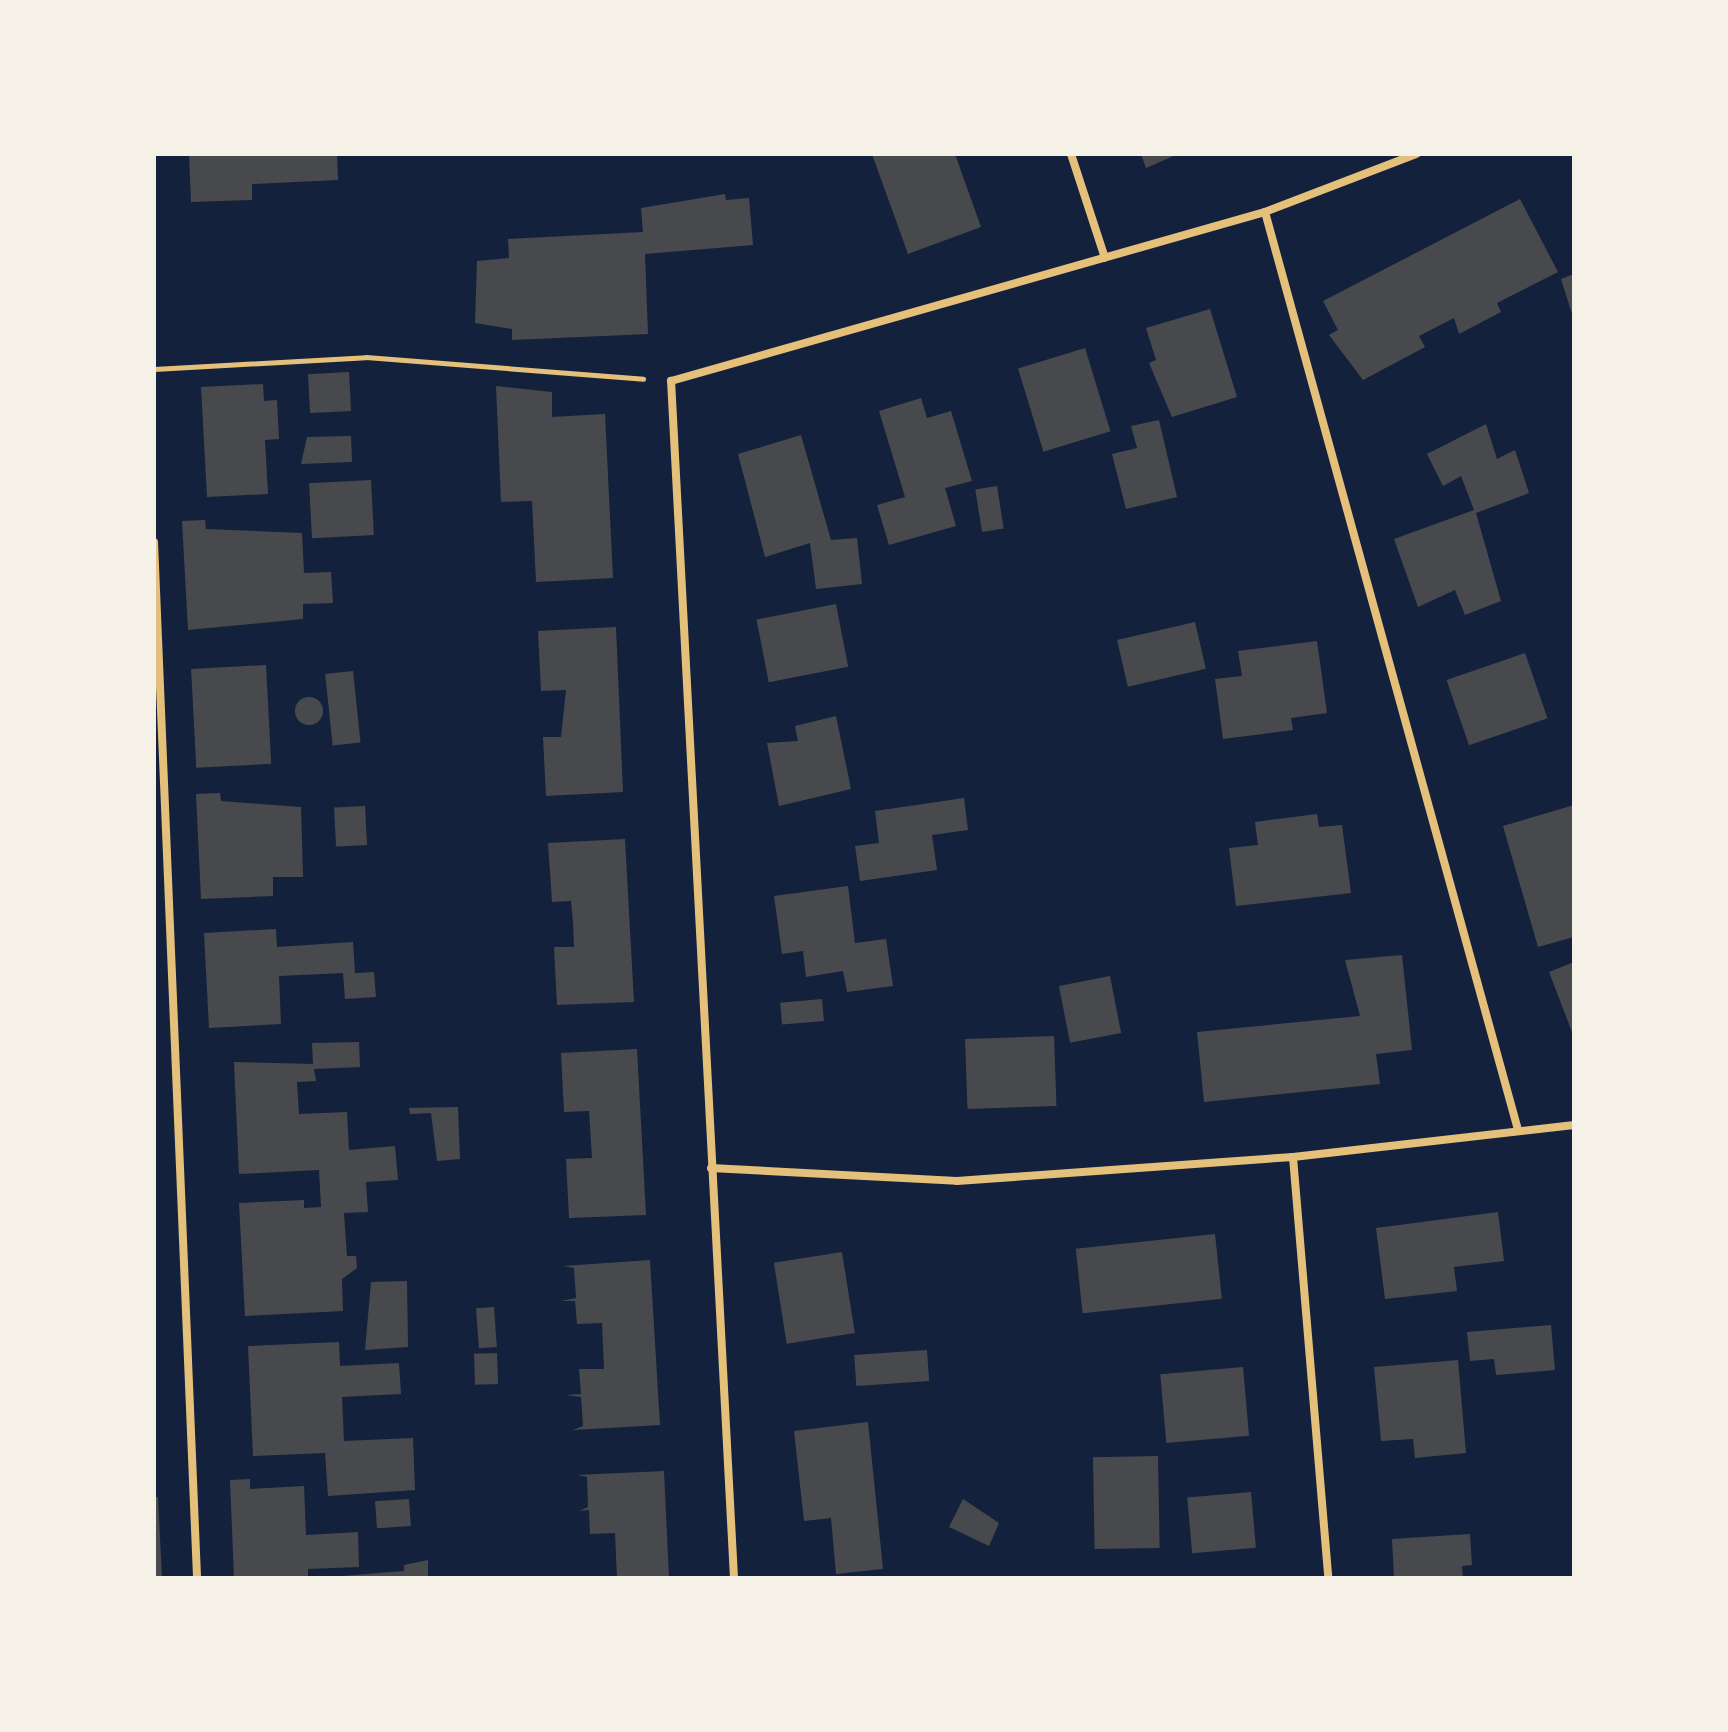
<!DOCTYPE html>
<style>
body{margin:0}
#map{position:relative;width:1728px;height:1732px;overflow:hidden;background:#14213d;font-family:Montserrat,sans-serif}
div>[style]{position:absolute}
.building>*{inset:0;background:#48494c;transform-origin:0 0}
.round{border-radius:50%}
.path>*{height:5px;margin:-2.5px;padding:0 2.5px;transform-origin:2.5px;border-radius:2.5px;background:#e5c07b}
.minor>*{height:8px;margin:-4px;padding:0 4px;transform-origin:4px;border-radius:4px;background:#e5c07b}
span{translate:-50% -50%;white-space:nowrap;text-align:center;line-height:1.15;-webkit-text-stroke:8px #f6f1e7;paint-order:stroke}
.frame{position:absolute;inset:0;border:156px solid #f6f1e7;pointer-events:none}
</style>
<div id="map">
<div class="building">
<i style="clip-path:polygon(189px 154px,337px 154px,338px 180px,252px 184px,252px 200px,191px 202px)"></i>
<i style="clip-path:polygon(872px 154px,955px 154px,981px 227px,908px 254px)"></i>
<i style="clip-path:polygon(1141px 154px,1178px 154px,1146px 168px)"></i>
<i style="clip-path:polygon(725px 194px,726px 200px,749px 198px,753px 245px,645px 254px,648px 334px,512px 340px,512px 329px,475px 323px,477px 261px,509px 258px,508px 239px,643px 232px,641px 208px)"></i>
<i style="clip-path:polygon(1520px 199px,1558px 272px,1497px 303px,1501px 312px,1459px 334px,1454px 318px,1419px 336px,1425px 347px,1363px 380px,1329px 335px,1338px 330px,1323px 301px)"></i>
<i style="clip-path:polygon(1574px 274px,1574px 317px,1573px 317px,1561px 279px)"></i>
<i style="clip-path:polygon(1210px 309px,1237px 397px,1172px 417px,1149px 363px,1156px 360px,1146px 328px)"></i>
<i style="left:1085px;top:348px;width:87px;height:70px;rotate:73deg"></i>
<i style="left:349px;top:372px;width:39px;height:41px;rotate:87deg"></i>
<i style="clip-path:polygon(263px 384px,264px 401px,277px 400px,279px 439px,265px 440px,268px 494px,207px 497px,201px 387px)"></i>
<i style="clip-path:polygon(496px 386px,552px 392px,552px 417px,605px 414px,613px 578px,536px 582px,532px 501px,501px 502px)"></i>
<i style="clip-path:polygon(921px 398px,927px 418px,951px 411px,972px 481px,945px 488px,956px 526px,889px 545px,877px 505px,905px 497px,879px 411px)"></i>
<i style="clip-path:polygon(1159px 420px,1177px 497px,1126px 509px,1112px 454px,1137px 448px,1131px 426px)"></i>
<i style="clip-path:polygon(1486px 424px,1497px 459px,1515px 450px,1529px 493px,1476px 513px,1501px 601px,1465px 615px,1455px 590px,1418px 607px,1394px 539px,1474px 510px,1461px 476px,1443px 486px,1427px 454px)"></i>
<i style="clip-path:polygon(801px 435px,831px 540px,857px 538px,862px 584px,816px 589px,810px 543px,765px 557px,738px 454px)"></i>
<i style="clip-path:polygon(351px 436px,352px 462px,301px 464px,307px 437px)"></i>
<i style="left:371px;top:480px;width:55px;height:62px;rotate:87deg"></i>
<i style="left:997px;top:486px;width:43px;height:22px;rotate:81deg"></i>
<i style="clip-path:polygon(205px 520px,206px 529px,302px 533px,304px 573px,331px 572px,333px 603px,303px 604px,303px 619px,188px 630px,182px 521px)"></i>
<i style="left:836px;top:604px;width:64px;height:81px;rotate:79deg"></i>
<i style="left:1195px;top:622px;width:48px;height:80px;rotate:77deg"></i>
<i style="clip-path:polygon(616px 627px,623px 792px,546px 796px,543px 737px,561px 737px,566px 690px,541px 691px,538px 631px)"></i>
<i style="clip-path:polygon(1317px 641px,1327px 713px,1291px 718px,1293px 730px,1223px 739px,1215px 679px,1242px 676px,1238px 651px)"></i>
<i style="left:1525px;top:653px;width:69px;height:83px;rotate:71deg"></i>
<i style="left:266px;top:665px;width:99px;height:75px;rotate:87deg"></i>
<i style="left:353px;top:671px;width:72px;height:28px;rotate:84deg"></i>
<i class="round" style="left:295px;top:697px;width:28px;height:28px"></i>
<i style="clip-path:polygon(836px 716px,851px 789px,779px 806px,767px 743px,798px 741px,795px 726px)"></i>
<i style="clip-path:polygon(220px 793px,221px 801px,301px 807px,303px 877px,273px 877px,273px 896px,201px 899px,196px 794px)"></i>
<i style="clip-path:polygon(964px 798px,968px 830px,932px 835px,937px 870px,860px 881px,855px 846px,879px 843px,875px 811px)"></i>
<i style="clip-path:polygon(1574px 805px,1574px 937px,1538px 947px,1503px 826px)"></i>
<i style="left:365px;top:806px;width:39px;height:31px;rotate:87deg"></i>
<i style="clip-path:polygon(1317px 814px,1319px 827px,1342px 825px,1351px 893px,1236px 906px,1229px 848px,1258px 845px,1255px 822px)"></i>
<i style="clip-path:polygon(625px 839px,634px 1002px,557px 1005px,554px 947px,574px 947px,573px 923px,571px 901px,552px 902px,548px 843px)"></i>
<i style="clip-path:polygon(848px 886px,855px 943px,886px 939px,893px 986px,847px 992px,843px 971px,806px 977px,803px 951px,782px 954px,774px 896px)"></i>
<i style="clip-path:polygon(276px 929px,277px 947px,353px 942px,355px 973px,374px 972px,376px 997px,345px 999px,343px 973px,279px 976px,281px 1024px,209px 1028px,204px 933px)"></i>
<i style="clip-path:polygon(1402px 955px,1412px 1050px,1376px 1054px,1380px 1084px,1204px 1102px,1197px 1032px,1360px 1016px,1345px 960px)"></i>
<i style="clip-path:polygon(1574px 962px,1574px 1031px,1572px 1032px,1549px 972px)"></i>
<i style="left:1110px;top:976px;width:58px;height:52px;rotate:79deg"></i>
<i style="left:822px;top:999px;width:22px;height:42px;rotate:85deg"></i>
<i style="left:1054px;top:1036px;width:70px;height:89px;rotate:88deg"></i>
<i style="clip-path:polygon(359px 1042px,360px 1067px,314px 1069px,316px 1081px,297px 1082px,299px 1114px,347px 1112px,349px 1150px,395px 1146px,398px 1180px,366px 1182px,368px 1212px,344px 1213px,347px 1256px,356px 1256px,357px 1268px,342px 1279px,343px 1311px,245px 1316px,239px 1203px,304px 1200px,304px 1208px,321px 1207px,319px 1170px,239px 1174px,234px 1062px,313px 1064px,312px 1043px)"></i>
<i style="clip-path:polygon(637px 1049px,646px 1215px,569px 1218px,566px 1159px,592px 1158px,589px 1111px,564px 1112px,561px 1053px)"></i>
<i style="clip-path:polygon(458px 1107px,460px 1159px,437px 1161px,431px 1113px,410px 1114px,409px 1108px)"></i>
<i style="clip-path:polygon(1498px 1212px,1504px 1261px,1454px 1267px,1457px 1291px,1385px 1299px,1376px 1228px)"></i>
<i style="left:1215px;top:1234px;width:65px;height:140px;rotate:84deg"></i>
<i style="left:842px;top:1252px;width:82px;height:69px;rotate:81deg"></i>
<i style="clip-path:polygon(650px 1260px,660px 1425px,573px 1430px,583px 1426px,581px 1397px,566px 1395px,581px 1394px,579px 1369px,604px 1369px,602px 1323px,577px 1324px,575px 1301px,561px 1301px,576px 1298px,574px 1268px,563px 1266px)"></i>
<i style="clip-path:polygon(407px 1281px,408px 1347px,365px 1350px,371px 1282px)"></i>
<i style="left:494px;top:1307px;width:40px;height:18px;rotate:86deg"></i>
<i style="clip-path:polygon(1551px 1325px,1555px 1370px,1496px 1375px,1494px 1359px,1470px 1361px,1467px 1332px)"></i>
<i style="clip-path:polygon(339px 1342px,340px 1366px,399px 1363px,401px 1394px,342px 1397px,344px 1441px,413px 1438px,415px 1490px,328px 1496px,325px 1453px,253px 1456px,248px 1346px)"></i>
<i style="left:927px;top:1350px;width:31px;height:73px;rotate:86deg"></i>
<i style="left:497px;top:1353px;width:31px;height:23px;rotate:88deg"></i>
<i style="clip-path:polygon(1458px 1360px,1466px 1453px,1415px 1458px,1413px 1439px,1381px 1441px,1374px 1367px)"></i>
<i style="left:1243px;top:1367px;width:69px;height:83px;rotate:85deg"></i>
<i style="clip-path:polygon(868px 1422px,883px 1569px,836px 1574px,831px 1518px,804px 1521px,794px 1431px)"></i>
<i style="left:1158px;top:1456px;width:92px;height:65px;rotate:89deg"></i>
<i style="clip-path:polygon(664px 1471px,669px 1578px,617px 1578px,615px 1533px,590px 1534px,589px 1510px,579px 1511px,588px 1507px,587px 1477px,577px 1475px)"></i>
<i style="clip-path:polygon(250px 1479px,250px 1489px,304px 1486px,306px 1535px,358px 1532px,359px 1567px,308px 1569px,308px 1578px,234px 1578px,230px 1480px)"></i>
<i style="left:1251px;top:1492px;width:56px;height:64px;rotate:85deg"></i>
<i style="clip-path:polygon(154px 1497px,158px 1497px,162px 1578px,154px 1578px)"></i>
<i style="left:409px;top:1499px;width:27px;height:34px;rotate:86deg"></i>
<i style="clip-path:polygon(963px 1499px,999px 1523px,989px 1546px,949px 1527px)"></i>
<i style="clip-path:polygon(1470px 1534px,1472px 1565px,1462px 1566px,1463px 1578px,1394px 1578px,1392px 1539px)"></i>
<i style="clip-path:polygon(428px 1560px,428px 1578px,317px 1578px,404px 1571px,404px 1565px)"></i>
</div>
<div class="path">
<i style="left:154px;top:369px;width:212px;rotate:-3.2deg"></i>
<i style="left:366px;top:357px;width:278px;rotate:4.5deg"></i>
</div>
<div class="minor">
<i style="left:1071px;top:154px;width:109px;rotate:71.9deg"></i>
<i style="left:1265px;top:212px;width:952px;rotate:74.59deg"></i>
<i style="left:154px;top:542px;width:1037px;rotate:87.62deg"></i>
<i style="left:1293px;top:1157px;width:422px;rotate:85.2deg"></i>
<i style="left:711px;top:1168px;width:246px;rotate:3deg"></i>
<i style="left:957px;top:1181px;width:337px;rotate:-4.1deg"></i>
<i style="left:1293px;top:1157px;width:283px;rotate:-6.5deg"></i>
<i style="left:734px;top:1578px;width:1199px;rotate:-93.01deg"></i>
<i style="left:671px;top:381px;width:618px;rotate:-15.88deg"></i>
<i style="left:1265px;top:212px;width:162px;rotate:-21deg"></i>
</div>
<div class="frame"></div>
</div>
